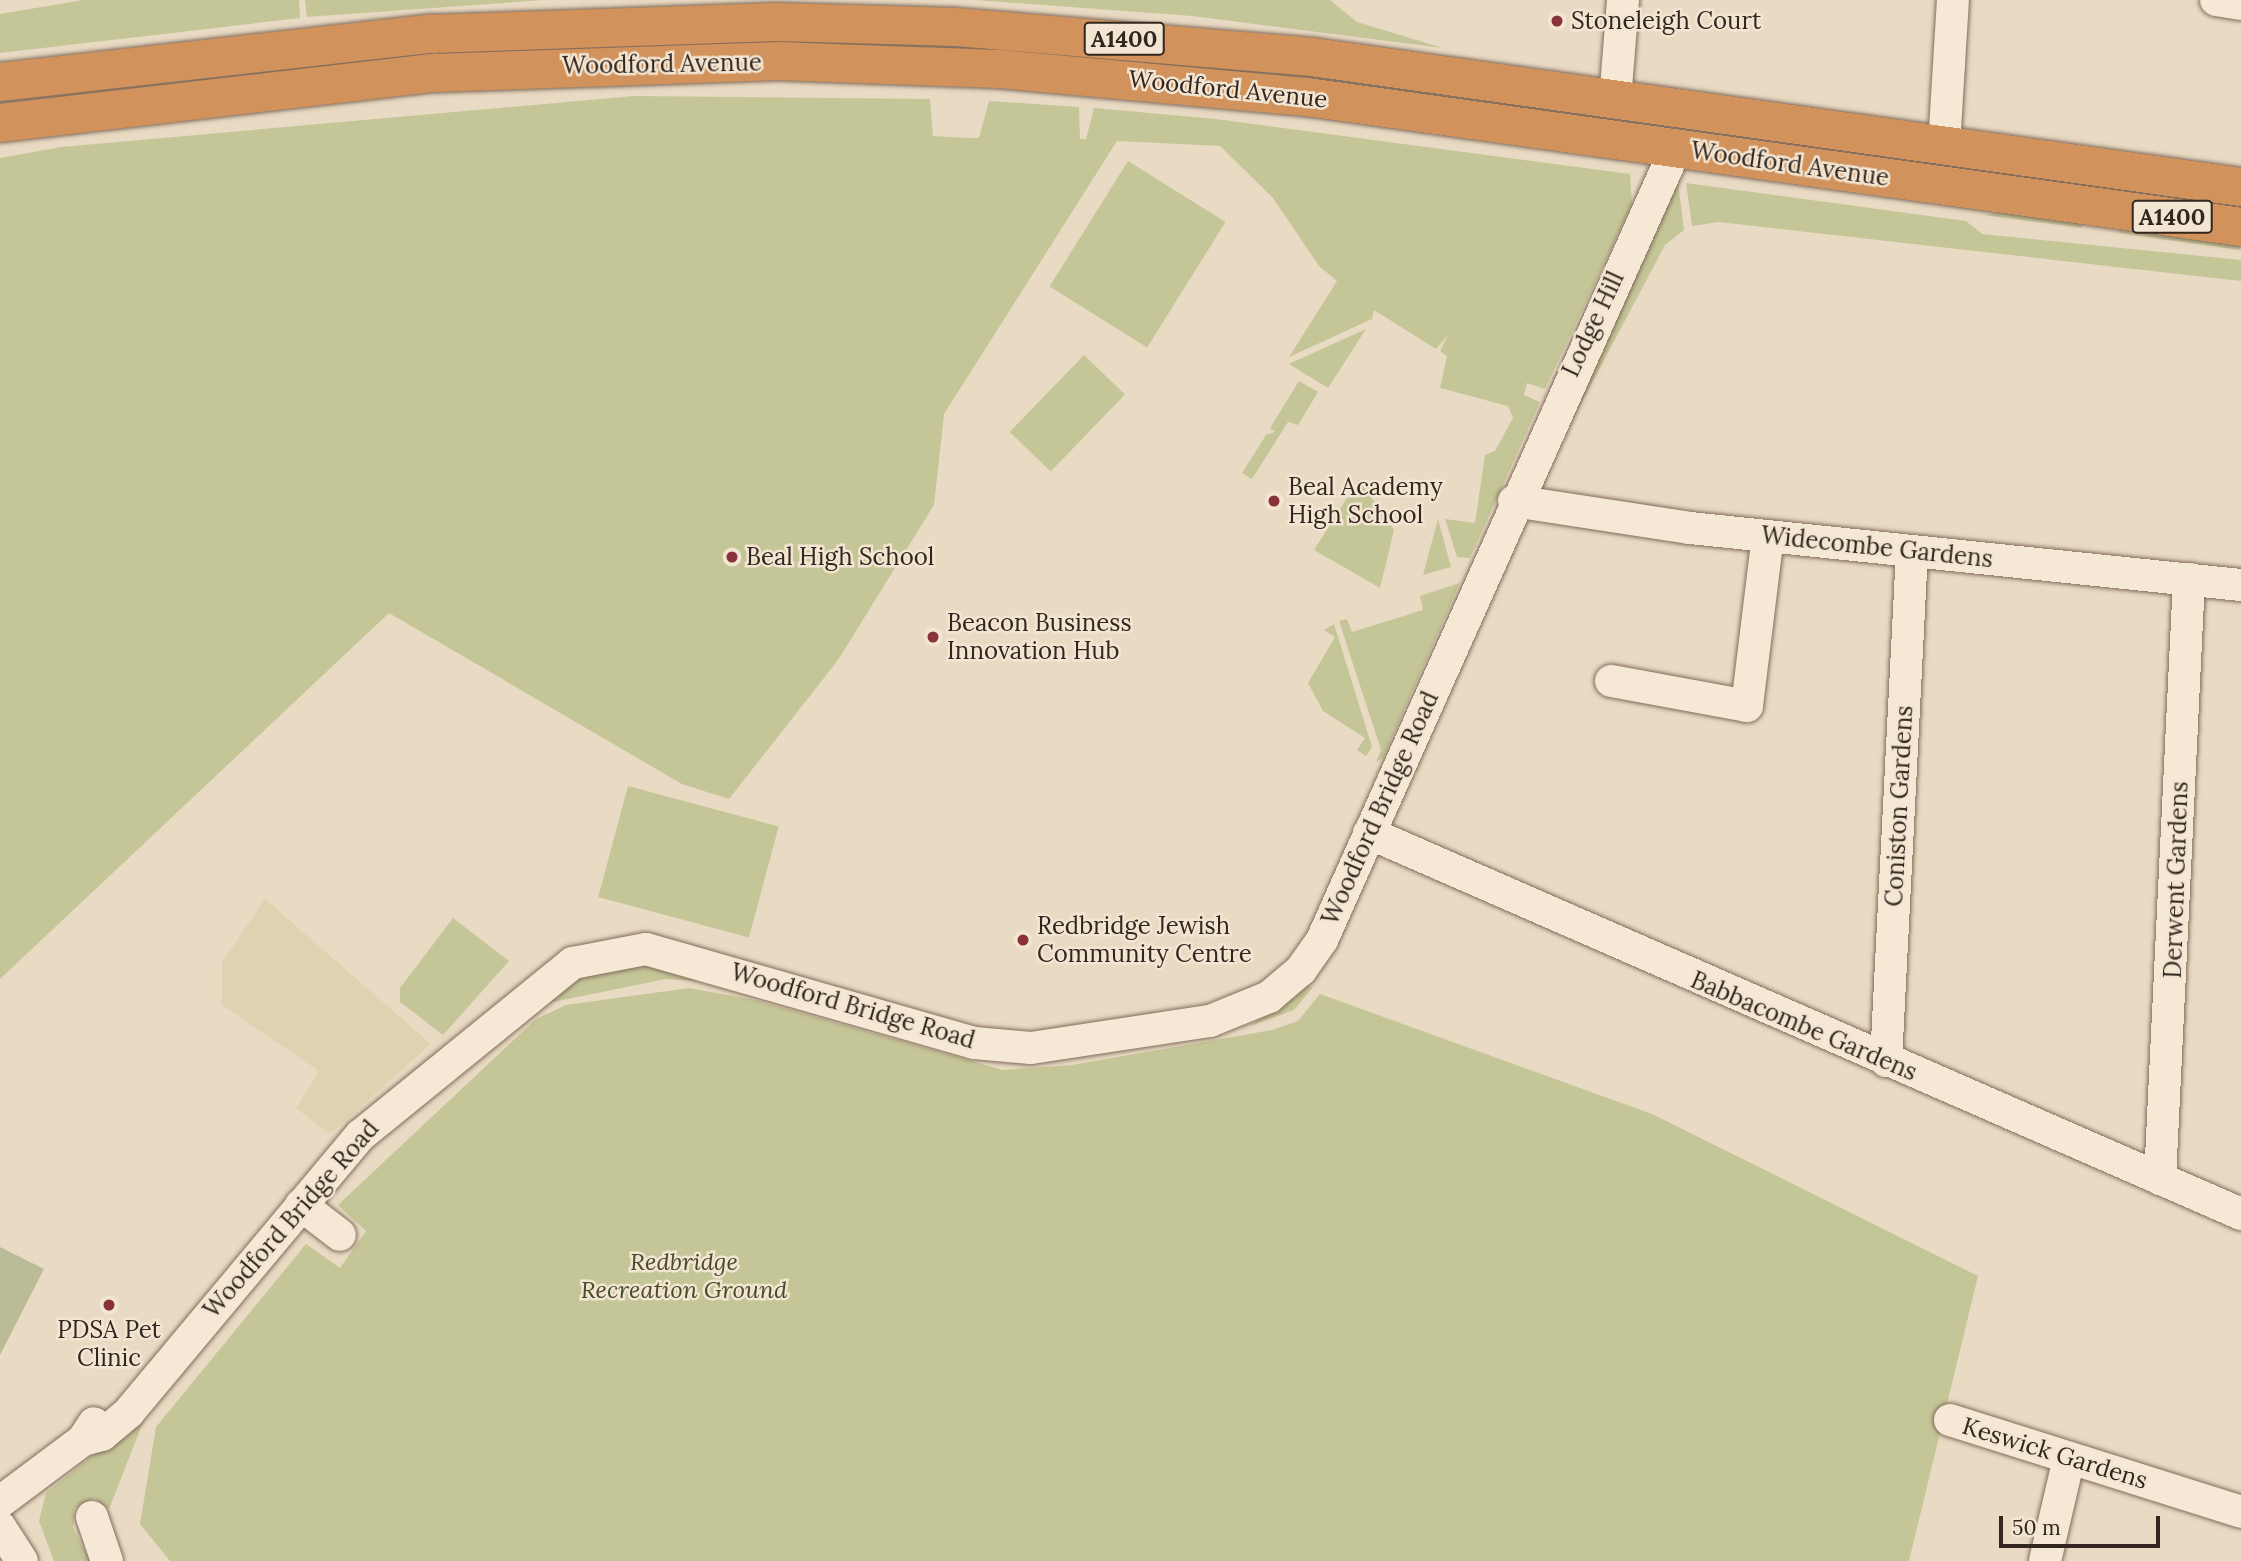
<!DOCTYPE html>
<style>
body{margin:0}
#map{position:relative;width:2241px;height:1561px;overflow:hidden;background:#e9dac3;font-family:Lora,serif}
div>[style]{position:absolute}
.farmland>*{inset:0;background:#ded3b1}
.green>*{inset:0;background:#c5c698;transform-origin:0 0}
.cemetery>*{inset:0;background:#bbbc97}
.roads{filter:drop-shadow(0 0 2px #826c5b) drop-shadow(0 0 2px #826c5b)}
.minor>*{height:32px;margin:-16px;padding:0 16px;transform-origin:16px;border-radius:16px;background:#f5e9d5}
.highway>*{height:38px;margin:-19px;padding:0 19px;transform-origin:19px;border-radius:19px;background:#d1925b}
.dots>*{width:19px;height:19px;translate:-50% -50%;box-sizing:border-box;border:4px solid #f2e5d2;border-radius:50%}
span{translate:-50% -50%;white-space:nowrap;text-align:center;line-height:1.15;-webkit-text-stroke:5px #f2e5d2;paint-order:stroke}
.shield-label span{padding:2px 5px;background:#f2e5d2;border:2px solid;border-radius:5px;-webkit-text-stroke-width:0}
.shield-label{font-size:23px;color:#33261e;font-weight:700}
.poi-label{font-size:24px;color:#33261e}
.left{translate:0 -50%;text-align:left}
.street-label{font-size:24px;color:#33261e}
.park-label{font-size:24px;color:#474d27;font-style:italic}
.scale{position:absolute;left:1999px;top:1516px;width:161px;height:32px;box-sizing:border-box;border:4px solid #33261e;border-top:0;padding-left:9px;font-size:21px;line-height:24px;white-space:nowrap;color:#33261e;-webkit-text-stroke:5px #f2e5d2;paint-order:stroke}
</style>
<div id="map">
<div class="farmland">
<i style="clip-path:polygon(265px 899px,431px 1044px,330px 1134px,296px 1108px,319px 1071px,222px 1005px,222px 962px)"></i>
</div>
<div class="green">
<i style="clip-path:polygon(83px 0,299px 0,300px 18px,0 53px,0 14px)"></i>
<i style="clip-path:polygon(305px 0,543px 0,307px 17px)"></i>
<i style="clip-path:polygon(974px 0,1330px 0,1357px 22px,1443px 48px,1192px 16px)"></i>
<i style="clip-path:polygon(634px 96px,930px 99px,933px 136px,968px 138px,979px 138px,989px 101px,1079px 107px,1080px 139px,1086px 139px,1094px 108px,1216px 119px,1630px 174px,1632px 204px,1545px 389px,1527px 383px,1524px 395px,1540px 402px,1470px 558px,1457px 557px,1445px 519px,1475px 523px,1485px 455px,1495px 451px,1513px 418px,1508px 406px,1440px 388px,1447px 356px,1440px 351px,1448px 335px,1436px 349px,1374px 310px,1372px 319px,1289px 357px,1337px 281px,1319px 266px,1273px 198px,1220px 146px,1117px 141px,944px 414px,934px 505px,838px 660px,729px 799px,682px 784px,389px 613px,0 979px,0 158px,61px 147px)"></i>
<i style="left:1128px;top:161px;width:115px;height:148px;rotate:32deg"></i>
<i style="clip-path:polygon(1668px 180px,1678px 182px,1684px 230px,1665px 245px,1539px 483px)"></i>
<i style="clip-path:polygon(1686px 183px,1966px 221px,1982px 234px,2241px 260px,2241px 281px,1719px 222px,1692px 226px)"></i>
<i style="clip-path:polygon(2020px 209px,2083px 217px,2082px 228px,1984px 215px)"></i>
<i style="left:2120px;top:223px;width:122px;height:10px;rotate:8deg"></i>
<i style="clip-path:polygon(1366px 329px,1328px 388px,1289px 364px)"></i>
<i style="left:1084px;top:355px;width:57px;height:107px;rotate:44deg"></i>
<i style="clip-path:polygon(1299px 381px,1318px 392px,1298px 425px,1288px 422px,1252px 479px,1242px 473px,1266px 435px,1275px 432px,1270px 428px)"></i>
<i style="clip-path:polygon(1359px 479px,1394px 530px,1380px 588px,1314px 550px)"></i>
<i style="clip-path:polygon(1438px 519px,1451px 567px,1423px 575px)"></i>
<i style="clip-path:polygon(1460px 583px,1383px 758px,1376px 762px,1381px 750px,1339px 621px,1347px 619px,1352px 632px,1423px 610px,1420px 596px)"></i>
<i style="clip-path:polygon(1334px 624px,1372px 747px,1366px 756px,1357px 750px,1365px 738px,1323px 711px,1308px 683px,1335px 637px,1324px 630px)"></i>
<i style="left:628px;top:786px;width:156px;height:115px;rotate:15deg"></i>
<i style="clip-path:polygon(453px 918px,509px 961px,443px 1035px,400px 1002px,400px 988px)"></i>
<i style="clip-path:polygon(659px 963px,717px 982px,666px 979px,548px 1003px,580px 975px)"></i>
<i style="clip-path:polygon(1305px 986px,1313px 987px,1294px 1010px,1250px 1026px)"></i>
<i style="clip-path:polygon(689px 988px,755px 1000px,1003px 1070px,1072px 1065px,1272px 1030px,1298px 1021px,1320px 994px,1652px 1114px,1978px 1276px,1909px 1561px,170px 1561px,140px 1524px,156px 1427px,306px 1244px,340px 1268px,366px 1231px,338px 1205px,536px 1019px,566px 1005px)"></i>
<i style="clip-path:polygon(147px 1412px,109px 1509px,94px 1498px,75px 1508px,73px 1528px,90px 1561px,54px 1561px,39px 1521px,46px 1493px)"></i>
</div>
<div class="cemetery">
<i style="clip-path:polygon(0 1247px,44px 1269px,0 1355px)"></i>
</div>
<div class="roads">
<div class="minor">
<i style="left:2216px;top:0;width:25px;rotate:9deg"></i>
<i style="left:1615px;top:100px;width:100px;rotate:-85.4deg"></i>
<i style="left:1944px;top:146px;width:146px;rotate:-86.5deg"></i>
<i style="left:1514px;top:501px;width:178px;rotate:8.7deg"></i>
<i style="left:1690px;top:528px;width:554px;rotate:5.91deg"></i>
<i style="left:1611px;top:681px;width:138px;rotate:10.4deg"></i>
<i style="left:1747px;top:706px;width:171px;rotate:-83deg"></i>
<i style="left:1369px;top:833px;width:952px;rotate:23.6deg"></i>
<i style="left:1886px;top:1061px;width:510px;rotate:-87.08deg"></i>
<i style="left:2160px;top:1179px;width:601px;rotate:-87.23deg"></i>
<i style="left:301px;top:1205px;width:49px;rotate:37.6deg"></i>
<i style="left:1950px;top:1420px;width:305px;rotate:17.5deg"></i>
<i style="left:83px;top:1440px;width:20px;rotate:-15deg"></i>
<i style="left:102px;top:1435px;width:35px;rotate:-40deg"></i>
<i style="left:129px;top:1412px;width:361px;rotate:-50.1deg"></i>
<i style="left:361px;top:1135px;width:273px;rotate:-39.1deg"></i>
<i style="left:573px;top:963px;width:74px;rotate:-10.9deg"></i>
<i style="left:646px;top:949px;width:341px;rotate:16deg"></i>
<i style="left:974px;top:1043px;width:57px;rotate:5deg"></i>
<i style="left:1031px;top:1048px;width:181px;rotate:-8.6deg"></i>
<i style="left:1210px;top:1021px;width:64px;rotate:-22.1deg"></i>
<i style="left:1269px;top:997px;width:42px;rotate:-40.2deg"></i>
<i style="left:1301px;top:970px;width:37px;rotate:-55deg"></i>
<i style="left:1322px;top:940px;width:868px;rotate:-65.92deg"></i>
<i style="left:0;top:1502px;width:104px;rotate:-36.8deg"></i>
<i style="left:83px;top:1440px;width:20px;rotate:-57deg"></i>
<i style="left:92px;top:1517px;width:46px;rotate:71.2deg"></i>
<i style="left:0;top:1527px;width:40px;rotate:57.1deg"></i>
<i style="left:2045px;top:1561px;width:106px;rotate:-76.9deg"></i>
</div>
<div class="highway">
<i style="left:0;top:82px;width:434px;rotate:-6.4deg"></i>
<i style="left:431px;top:34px;width:345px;rotate:-2deg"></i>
<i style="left:776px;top:22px;width:179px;rotate:1.6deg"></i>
<i style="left:955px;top:27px;width:358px;rotate:4.8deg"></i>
<i style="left:1312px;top:57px;width:938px;rotate:7.97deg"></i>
<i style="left:0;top:123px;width:438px;rotate:-6.6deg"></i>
<i style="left:435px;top:73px;width:344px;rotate:-2deg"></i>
<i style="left:779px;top:61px;width:220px;rotate:2.1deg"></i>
<i style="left:999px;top:69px;width:309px;rotate:5.2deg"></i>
<i style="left:1307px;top:97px;width:943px;rotate:7.92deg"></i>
</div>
</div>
<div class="dots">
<i style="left:1557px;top:21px;background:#8b313a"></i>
<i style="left:1274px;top:501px;background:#8b313a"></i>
<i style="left:732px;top:557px;background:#8b313a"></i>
<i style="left:933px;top:637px;background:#8b313a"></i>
<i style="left:1023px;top:940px;background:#8b313a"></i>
<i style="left:109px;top:1305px;background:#8b313a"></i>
</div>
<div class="shield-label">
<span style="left:1124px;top:39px">A1400</span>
<span style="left:2172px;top:217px">A1400</span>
</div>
<div class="poi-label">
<span class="left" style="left:1571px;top:21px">Stoneleigh Court</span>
<span class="left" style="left:1288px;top:501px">Beal Academy<br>High School</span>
<span class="left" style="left:746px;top:557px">Beal High School</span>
<span class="left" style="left:947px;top:637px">Beacon Business<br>Innovation Hub</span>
<span class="left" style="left:1037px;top:940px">Redbridge Jewish<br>Community Centre</span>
<span style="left:109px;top:1344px">PDSA Pet<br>Clinic</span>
</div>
<div class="street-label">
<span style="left:662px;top:64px;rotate:-1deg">Woodford Avenue</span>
<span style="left:1228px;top:89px;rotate:6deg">Woodford Avenue</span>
<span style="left:1790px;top:164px;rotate:8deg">Woodford Avenue</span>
<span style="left:1593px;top:324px;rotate:-65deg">Lodge Hill</span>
<span style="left:1877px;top:547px;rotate:6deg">Widecombe Gardens</span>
<span style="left:1899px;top:806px;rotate:-87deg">Coniston Gardens</span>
<span style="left:1380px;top:808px;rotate:-66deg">Woodford Bridge Road</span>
<span style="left:2176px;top:880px;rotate:-88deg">Derwent Gardens</span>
<span style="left:853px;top:1006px;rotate:16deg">Woodford Bridge Road</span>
<span style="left:1804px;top:1026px;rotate:23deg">Babbacombe Gardens</span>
<span style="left:291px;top:1219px;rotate:-49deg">Woodford Bridge Road</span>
<span style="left:2055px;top:1453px;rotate:17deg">Keswick Gardens</span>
</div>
<div class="park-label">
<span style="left:684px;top:1276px">Redbridge<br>Recreation Ground</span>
</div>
<div class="scale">50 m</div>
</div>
